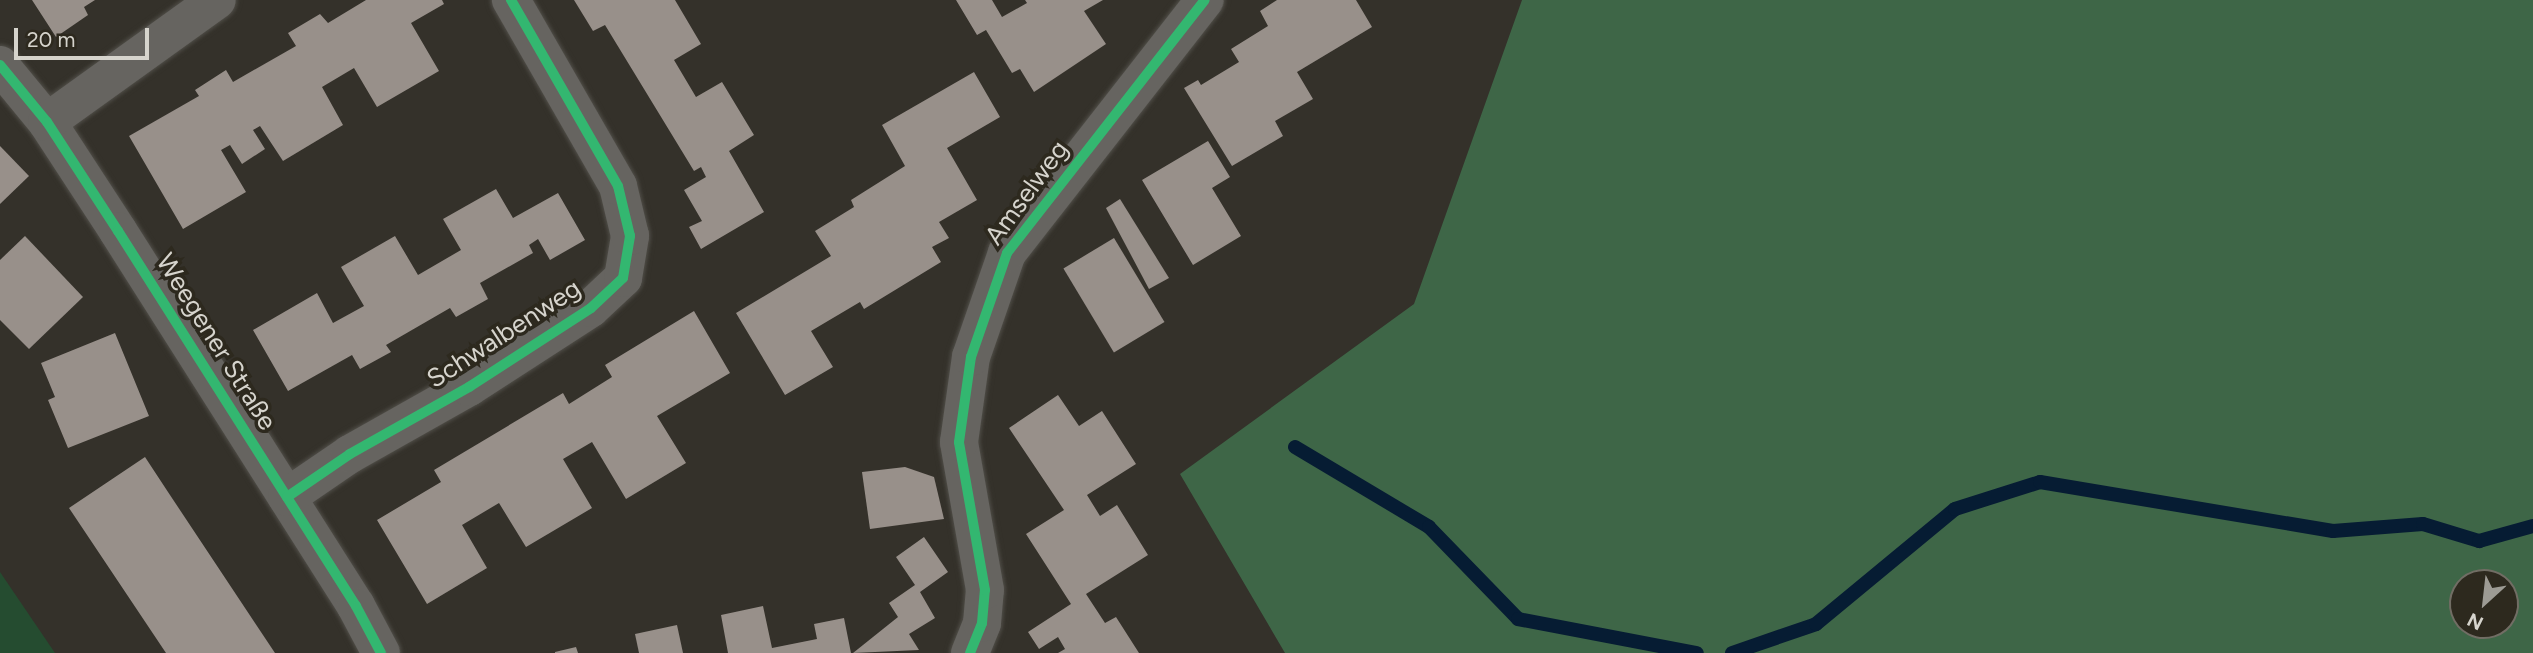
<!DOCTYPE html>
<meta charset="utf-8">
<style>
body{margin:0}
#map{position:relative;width:2533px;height:653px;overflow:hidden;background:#34312a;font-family:Figtree,sans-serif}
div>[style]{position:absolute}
.green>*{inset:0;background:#254c30}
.forest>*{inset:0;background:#3e6647}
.stream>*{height:14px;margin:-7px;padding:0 7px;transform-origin:7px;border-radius:7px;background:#061c33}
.building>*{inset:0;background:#98908a;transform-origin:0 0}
.roads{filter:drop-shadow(0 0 2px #504e48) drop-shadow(0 0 2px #504e48)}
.minor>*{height:38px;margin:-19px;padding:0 19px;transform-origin:19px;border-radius:19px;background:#666460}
.cycleway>*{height:10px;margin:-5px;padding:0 5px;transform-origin:5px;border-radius:5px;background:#33b770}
span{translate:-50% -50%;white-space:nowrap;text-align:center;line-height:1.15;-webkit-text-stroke:7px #2d291e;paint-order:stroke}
.street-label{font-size:26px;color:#d6d4cd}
.north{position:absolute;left:2449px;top:569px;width:70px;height:70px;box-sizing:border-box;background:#2d291e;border:2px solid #716d64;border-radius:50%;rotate:207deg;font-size:19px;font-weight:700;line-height:28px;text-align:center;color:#d6d4cd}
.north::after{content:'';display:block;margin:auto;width:24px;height:32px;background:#9d9b94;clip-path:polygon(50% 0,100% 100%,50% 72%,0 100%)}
.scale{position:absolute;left:14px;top:28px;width:135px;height:32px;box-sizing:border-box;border:4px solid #d6d4cd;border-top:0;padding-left:9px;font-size:21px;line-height:24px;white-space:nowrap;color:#d6d4cd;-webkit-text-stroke:5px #2d291e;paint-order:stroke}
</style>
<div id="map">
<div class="green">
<i style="clip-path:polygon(0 572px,55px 653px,0 653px)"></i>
</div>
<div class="forest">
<i style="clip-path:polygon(evenodd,1522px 0,2533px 0,2533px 653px,1285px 653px,1180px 474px,1414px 304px,1522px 0,2463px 583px,2505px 583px,2505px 625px,2463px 625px,2463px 583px)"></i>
</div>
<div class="stream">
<i style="left:1295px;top:447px;width:156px;rotate:30.8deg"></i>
<i style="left:1429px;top:527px;width:128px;rotate:45.9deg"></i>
<i style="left:1518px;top:619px;width:182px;rotate:10.8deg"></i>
<i style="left:1732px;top:653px;width:89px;rotate:-19deg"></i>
<i style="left:1816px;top:624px;width:180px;rotate:-39.6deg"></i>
<i style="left:1955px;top:509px;width:89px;rotate:-17.6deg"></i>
<i style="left:2040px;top:482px;width:297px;rotate:9.5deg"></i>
<i style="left:2333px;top:531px;width:90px;rotate:-4.4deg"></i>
<i style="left:2423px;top:524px;width:59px;rotate:16.9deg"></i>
<i style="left:2479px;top:541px;width:56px;rotate:-15.5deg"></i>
</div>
<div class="building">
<i style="clip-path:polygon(32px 0,95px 0,84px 7px,88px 15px,56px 37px)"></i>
<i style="clip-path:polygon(366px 0,442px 0,444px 4px,411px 23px,439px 71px,377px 107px,354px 68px,322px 87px,343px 125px,283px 161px,260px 126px,253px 130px,265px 149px,242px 164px,230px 145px,221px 150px,246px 192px,183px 229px,129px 136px,199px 96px,195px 90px,226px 70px,233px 82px,296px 46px,288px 33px,320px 14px,328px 23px)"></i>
<i style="clip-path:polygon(574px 0,675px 0,701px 44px,674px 60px,696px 97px,722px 82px,754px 135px,729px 151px,764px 212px,701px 249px,689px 227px,702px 221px,684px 190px,706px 177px,701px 167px,694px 171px,605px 25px,593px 31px)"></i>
<i style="clip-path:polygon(956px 0,992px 0,1002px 17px,1027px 3px,1025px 0,1103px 0,1084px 11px,1106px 44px,1034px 92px,1020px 69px,1012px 73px,986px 30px,977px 35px)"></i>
<i style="clip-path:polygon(1277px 0,1356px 0,1372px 27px,1297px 72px,1313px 99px,1275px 121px,1283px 136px,1232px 166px,1184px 88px,1198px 80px,1201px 85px,1239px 62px,1231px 49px,1268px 26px,1260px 11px)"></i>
<i style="clip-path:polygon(974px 72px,1000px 117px,947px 148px,977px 200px,939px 222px,949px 238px,932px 247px,941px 262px,864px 309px,860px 302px,811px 331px,833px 367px,785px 395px,736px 313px,831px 256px,815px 231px,854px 207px,851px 200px,905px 166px,882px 125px)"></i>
<i style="clip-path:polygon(1208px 141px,1230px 177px,1212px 188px,1241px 236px,1193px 265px,1142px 180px)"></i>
<i style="clip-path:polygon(0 146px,29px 176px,0 204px)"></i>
<i style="clip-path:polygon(496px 189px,513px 218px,558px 193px,585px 240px,550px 260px,538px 239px,529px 245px,533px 253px,480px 283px,488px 299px,456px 317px,450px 308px,386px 345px,391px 352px,360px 369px,352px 355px,288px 391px,253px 330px,317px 293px,333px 323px,364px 306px,341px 267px,395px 236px,418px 275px,461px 250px,443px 219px)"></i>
<i style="clip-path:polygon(1120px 199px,1169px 278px,1149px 289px,1106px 208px)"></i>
<i style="clip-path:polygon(25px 236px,83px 297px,29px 349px,0 320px,0 260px)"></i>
<i style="left:1114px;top:238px;width:98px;height:59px;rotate:59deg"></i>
<i style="clip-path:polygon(694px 311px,730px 373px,657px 416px,686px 463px,626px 499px,592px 442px,563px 459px,592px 508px,526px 547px,499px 503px,462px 525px,487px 568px,427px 604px,377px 520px,441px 482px,434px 470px,563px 393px,569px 404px,612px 377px,605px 365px)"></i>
<i style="clip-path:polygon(115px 333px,149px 416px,68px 448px,48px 400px,55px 397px,41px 363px)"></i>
<i style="clip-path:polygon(1058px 395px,1079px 426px,1102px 411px,1136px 464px,1087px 495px,1100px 516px,1117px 505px,1148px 555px,1086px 594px,1105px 623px,1116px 617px,1139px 653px,1058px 653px,1065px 649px,1058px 637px,1039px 649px,1028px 632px,1071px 604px,1026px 534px,1064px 510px,1009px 428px)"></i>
<i style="clip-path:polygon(145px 457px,168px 492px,275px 653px,166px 653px,69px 508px)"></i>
<i style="clip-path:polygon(905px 467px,934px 477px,944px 519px,870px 529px,862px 472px)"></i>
<i style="clip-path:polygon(924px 537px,948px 572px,920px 592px,935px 618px,909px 634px,919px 650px,853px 653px,898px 617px,889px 603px,915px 585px,896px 557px)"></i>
<i style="clip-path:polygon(763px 606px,772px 648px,817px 639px,814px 624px,844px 618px,851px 653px,728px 653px,721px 615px)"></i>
<i style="clip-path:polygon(677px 625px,683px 653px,639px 653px,635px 634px)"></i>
<i style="clip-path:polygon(576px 647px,578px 653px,555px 653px,555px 652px)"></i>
</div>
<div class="roads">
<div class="minor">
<i style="left:0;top:65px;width:74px;rotate:50.5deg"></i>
<i style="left:47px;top:122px;width:130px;rotate:56.9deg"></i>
<i style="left:118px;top:231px;width:444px;rotate:57.6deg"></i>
<i style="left:356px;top:606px;width:53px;rotate:62deg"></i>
<i style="left:47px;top:122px;width:209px;rotate:-35.7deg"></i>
<i style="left:287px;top:497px;width:76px;rotate:-34.3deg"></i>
<i style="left:350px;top:454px;width:137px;rotate:-29.4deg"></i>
<i style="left:469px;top:387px;width:145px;rotate:-32.9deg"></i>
<i style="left:591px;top:308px;width:44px;rotate:-43.2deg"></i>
<i style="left:623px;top:278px;width:43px;rotate:-80.5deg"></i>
<i style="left:630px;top:236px;width:51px;rotate:-103.5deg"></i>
<i style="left:618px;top:186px;width:215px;rotate:-119.9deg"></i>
<i style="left:970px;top:653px;width:32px;rotate:-68deg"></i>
<i style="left:982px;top:623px;width:33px;rotate:-85deg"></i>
<i style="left:985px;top:590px;width:150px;rotate:-100deg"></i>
<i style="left:959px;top:442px;width:86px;rotate:-82deg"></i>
<i style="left:971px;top:357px;width:110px;rotate:-70.9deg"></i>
<i style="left:1007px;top:253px;width:321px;rotate:-52deg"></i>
</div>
</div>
<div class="cycleway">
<i style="left:0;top:65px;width:74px;rotate:50.5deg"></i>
<i style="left:47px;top:122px;width:130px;rotate:56.9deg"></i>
<i style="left:118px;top:231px;width:444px;rotate:57.6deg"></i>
<i style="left:356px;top:606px;width:53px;rotate:62deg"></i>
<i style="left:287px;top:497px;width:76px;rotate:-34.3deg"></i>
<i style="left:350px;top:454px;width:137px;rotate:-29.4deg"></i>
<i style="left:469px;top:387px;width:145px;rotate:-32.9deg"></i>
<i style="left:591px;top:308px;width:44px;rotate:-43.2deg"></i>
<i style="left:623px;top:278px;width:43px;rotate:-80.5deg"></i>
<i style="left:630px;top:236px;width:51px;rotate:-103.5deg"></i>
<i style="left:618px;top:186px;width:215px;rotate:-119.9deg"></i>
<i style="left:970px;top:653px;width:32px;rotate:-68deg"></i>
<i style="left:982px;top:623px;width:33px;rotate:-85deg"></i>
<i style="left:985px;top:590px;width:150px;rotate:-100deg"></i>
<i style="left:959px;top:442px;width:86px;rotate:-82deg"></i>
<i style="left:971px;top:357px;width:110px;rotate:-70.9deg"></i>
<i style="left:1007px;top:253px;width:321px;rotate:-52deg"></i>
</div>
<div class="street-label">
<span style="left:1027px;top:193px;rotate:-54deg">Amselweg</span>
<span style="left:504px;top:334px;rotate:-33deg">Schwalbenweg</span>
<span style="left:216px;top:342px;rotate:58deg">Weegener Straße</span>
</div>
<div class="north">N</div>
<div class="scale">20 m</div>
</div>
